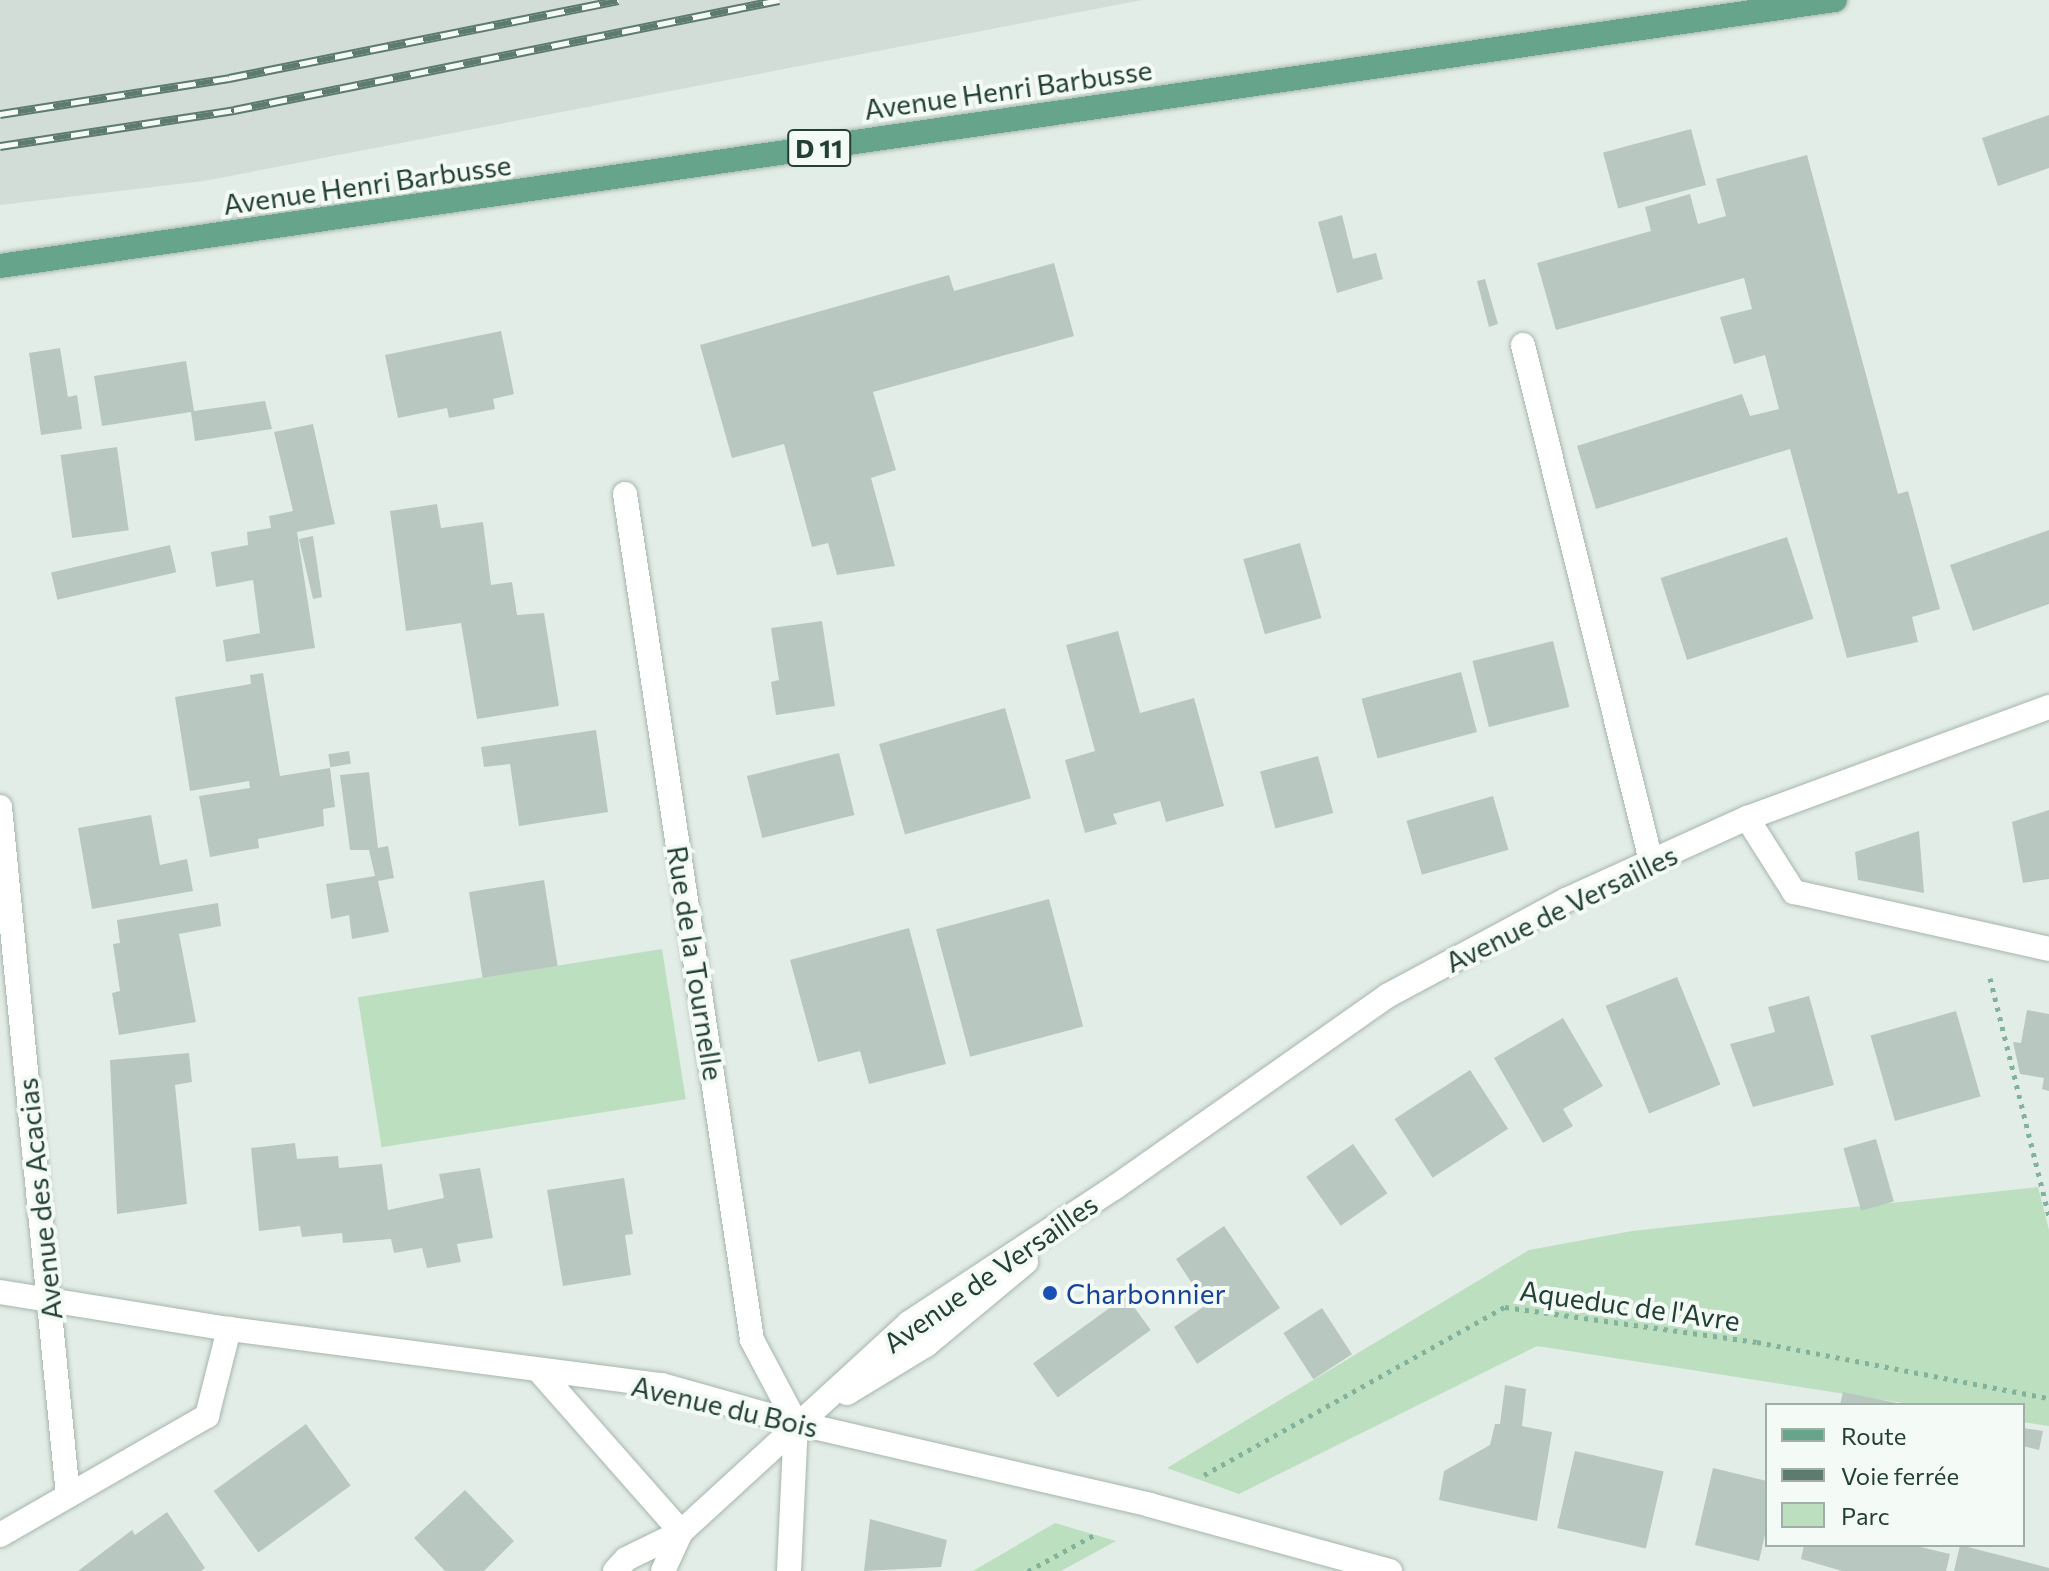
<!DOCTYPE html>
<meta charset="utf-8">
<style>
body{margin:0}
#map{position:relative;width:2049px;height:1571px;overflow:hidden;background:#e3ede7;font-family:Commissioner,sans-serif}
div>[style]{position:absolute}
.built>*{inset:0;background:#d1ddd6}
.green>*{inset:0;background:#bcdfc0;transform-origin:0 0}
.building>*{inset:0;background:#b8c8c0;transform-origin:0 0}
.path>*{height:5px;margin-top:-2.5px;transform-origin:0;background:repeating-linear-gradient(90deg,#83b29c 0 4px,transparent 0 10px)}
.roads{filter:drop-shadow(0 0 2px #a5b6ad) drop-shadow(0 0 2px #a5b6ad)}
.lane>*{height:24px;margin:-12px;padding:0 12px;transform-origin:12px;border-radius:12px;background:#fff}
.street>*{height:24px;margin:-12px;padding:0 12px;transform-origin:12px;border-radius:12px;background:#fff}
.secondary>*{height:24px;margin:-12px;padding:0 12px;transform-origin:12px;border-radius:12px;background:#fff}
.primary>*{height:24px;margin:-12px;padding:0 12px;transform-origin:12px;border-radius:12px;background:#66a48b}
.rail>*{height:9px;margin-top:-4.5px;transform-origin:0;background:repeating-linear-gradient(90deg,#f4faf6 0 18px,#5d7b6e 0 36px);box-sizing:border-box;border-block:2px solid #5d7b6e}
.dots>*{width:22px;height:22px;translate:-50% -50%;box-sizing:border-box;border:4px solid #f4faf6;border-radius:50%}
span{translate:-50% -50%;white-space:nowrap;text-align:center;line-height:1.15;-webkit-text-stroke:8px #f4faf6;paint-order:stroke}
.shield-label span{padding:2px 6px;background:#f4faf6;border:2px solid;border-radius:6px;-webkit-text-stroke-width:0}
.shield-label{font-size:26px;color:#224033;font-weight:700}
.street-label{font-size:28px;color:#224033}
.transit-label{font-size:28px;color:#164399}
.left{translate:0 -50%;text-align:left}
.legend{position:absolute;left:1765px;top:1403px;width:260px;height:144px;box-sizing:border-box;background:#f4faf6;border:2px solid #a0b0a8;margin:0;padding:10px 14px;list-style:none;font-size:24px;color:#224033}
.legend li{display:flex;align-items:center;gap:16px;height:40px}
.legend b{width:40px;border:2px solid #a0b0a8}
</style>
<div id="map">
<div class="built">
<i style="clip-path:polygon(0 0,1142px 0,204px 181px,0 205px)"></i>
</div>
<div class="green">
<i style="left:662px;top:949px;width:152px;height:308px;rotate:81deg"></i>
<i style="clip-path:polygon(2038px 1187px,2049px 1230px,2049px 1426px,2023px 1422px,2023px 1405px,1916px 1405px,1537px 1346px,1239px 1494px,1167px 1468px,1529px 1250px,1632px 1231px)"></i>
<i style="clip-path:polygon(1055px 1523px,1116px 1541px,1061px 1571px,973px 1571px)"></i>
</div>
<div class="building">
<i style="clip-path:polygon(2049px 115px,2049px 168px,1998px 186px,1982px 138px)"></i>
<i style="left:1691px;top:129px;width:58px;height:91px;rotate:75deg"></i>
<i style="clip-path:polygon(1807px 155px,1898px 494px,1908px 491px,1940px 609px,1912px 617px,1918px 642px,1847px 658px,1790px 449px,1596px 509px,1577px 446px,1742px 394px,1750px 416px,1779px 409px,1765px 355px,1734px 364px,1720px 317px,1752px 309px,1744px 278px,1556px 330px,1537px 263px,1651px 231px,1645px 207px,1690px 194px,1698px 224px,1726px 216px,1716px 179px)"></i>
<i style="clip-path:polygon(1342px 215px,1353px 259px,1376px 253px,1383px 279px,1337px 293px,1318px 222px)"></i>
<i style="clip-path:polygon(1054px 263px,1074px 336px,873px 392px,896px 470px,871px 478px,895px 566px,837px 575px,828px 543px,812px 547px,784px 444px,732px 458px,700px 345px,949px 275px,954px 291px)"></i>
<i style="clip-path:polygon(1485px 279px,1498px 324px,1489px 327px,1477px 281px)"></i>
<i style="clip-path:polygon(501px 331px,514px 394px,493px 399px,495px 409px,449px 418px,447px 408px,398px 418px,385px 355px)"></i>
<i style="clip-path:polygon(60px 348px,68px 397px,77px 395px,82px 429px,41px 435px,29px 353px)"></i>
<i style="clip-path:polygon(186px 361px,194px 411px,265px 401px,272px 429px,195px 441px,191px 412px,102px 426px,94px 376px)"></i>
<i style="clip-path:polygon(313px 424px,335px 524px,297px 532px,315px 648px,226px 662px,223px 640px,260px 633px,253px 580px,216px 587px,211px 552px,248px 545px,247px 532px,271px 528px,269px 516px,293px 511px,274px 432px)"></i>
<i style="left:117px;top:447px;width:84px;height:57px;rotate:82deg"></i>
<i style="clip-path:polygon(437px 504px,441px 528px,483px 522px,491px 585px,512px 582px,517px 615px,544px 613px,559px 706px,477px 719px,461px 623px,406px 631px,390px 511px)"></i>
<i style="clip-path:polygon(2049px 530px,2049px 604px,1973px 631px,1950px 565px)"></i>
<i style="clip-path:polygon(313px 536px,322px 597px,313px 599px,299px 539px)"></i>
<i style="left:1787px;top:537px;width:86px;height:133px;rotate:72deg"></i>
<i style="left:1300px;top:543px;width:78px;height:59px;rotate:74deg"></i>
<i style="left:170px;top:545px;width:28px;height:122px;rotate:77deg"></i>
<i style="clip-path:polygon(822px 621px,835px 706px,776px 715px,771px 682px,779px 680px,771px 628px)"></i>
<i style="clip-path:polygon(1118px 631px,1140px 713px,1194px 698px,1224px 806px,1166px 822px,1160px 801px,1113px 814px,1117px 824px,1085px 833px,1065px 760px,1095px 751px,1066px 645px)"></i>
<i style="left:1553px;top:641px;width:68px;height:83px;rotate:76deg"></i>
<i style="left:1461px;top:672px;width:62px;height:103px;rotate:75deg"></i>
<i style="clip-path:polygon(263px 673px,280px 776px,330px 768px,335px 807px,323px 809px,324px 826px,258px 839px,259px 848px,210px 857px,199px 796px,250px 788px,249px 781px,190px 791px,175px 697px,251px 684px,250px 675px)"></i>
<i style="left:1005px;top:708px;width:94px;height:131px;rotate:74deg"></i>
<i style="clip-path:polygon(596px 730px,608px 812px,519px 826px,510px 764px,484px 767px,481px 747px)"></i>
<i style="left:349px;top:751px;width:13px;height:21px;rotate:81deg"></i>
<i style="left:839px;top:753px;width:64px;height:95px;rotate:76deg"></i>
<i style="left:1318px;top:756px;width:59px;height:60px;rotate:75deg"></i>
<i style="clip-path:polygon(369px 772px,378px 848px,388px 846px,394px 878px,378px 881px,389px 932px,352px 939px,349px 915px,331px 919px,326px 884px,375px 876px,369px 850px,350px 850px,340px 775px)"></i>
<i style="left:1493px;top:796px;width:56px;height:90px;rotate:74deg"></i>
<i style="clip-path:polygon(2049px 810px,2049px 879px,2023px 883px,2012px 822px)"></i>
<i style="clip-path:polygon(151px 815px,160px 865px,187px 859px,193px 891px,92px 909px,78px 828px)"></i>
<i style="clip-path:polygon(1919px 831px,1924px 893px,1858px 880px,1855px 852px)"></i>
<i style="left:544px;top:880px;width:87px;height:76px;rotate:81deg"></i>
<i style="left:1049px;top:899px;width:132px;height:117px;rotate:75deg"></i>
<i style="clip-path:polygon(218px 903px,221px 926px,179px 934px,196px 1022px,119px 1035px,112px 993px,120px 991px,113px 944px,120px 943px,117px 920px)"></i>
<i style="clip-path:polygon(909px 928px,946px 1064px,869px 1084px,860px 1051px,818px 1062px,790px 960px)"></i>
<i style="left:1677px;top:977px;width:116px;height:77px;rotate:68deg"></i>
<i style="clip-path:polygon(1809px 996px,1834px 1085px,1753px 1107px,1730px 1044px,1775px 1032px,1768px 1007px)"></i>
<i style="clip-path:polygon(2027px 1010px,2049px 1014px,2049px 1091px,2042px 1089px,2044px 1078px,2020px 1074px,2013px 1042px,2021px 1043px)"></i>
<i style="left:1956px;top:1011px;width:89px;height:89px;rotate:74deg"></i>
<i style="clip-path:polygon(1563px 1018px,1603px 1086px,1563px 1109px,1573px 1126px,1543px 1143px,1494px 1058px)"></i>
<i style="clip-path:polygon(189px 1053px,192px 1082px,175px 1085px,187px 1204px,117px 1214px,110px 1060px)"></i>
<i style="left:1470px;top:1070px;width:70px;height:90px;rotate:57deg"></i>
<i style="left:1876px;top:1139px;width:65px;height:34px;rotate:74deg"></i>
<i style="clip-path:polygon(295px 1143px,297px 1159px,338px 1156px,339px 1168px,382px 1164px,388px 1210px,444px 1198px,439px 1174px,480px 1168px,493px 1238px,457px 1244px,461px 1262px,427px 1268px,422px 1248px,394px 1253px,391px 1239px,343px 1243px,342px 1233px,302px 1237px,300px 1226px,259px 1231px,251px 1148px)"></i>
<i style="left:1353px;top:1144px;width:60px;height:57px;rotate:55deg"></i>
<i style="clip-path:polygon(624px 1178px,633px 1234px,625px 1235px,631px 1275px,563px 1286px,547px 1190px)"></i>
<i style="clip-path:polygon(1224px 1226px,1280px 1308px,1197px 1364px,1174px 1327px,1206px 1305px,1176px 1259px)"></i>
<i style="left:1126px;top:1296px;width:42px;height:115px;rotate:54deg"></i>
<i style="left:1322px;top:1308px;width:55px;height:46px;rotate:57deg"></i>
<i style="clip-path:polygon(1505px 1385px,1526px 1389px,1522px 1426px,1552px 1432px,1537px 1521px,1439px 1500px,1444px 1471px,1490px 1445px,1495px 1424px,1500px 1424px)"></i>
<i style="clip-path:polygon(1843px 1392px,1902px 1404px,1902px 1405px,1840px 1405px)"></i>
<i style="left:306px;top:1424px;width:76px;height:114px;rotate:54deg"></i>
<i style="clip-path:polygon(2023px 1428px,2043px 1431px,2039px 1450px,2023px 1446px)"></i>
<i style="left:1575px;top:1451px;width:91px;height:79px;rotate:13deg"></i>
<i style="clip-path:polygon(1713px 1468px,1767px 1481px,1767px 1526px,1759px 1561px,1695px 1545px)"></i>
<i style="clip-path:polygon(465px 1490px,514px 1541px,484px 1571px,445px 1571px,414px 1538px)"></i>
<i style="clip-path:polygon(167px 1512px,205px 1568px,201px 1571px,78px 1571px,132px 1530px,135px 1535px)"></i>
<i style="clip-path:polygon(870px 1519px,947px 1540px,941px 1567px,864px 1571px)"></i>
<i style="clip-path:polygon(1804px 1545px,1912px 1545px,1950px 1554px,1946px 1571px,1842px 1571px,1801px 1559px)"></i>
<i style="clip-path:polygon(1960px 1545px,2049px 1568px,2049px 1571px,1954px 1571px)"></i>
</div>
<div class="path">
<i style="left:1990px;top:978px;width:246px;rotate:76.1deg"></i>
<i style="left:1204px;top:1475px;width:345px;rotate:-29.2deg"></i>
<i style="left:1505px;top:1307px;width:254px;rotate:7.9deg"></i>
<i style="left:1757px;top:1342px;width:297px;rotate:10.9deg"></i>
<i style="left:1028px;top:1571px;width:75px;rotate:-28.6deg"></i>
</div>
<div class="roads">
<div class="lane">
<i style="left:1523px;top:345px;width:532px;rotate:76.07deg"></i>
</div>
<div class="street">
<i style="left:625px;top:494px;width:855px;rotate:81.46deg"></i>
<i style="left:752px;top:1340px;width:94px;rotate:62.1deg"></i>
<i style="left:0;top:807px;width:692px;rotate:84.36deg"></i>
<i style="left:1747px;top:818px;width:88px;rotate:57.6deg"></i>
<i style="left:1794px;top:892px;width:261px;rotate:12.6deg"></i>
<i style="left:0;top:1292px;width:232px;rotate:9.2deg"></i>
<i style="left:229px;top:1329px;width:437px;rotate:7.4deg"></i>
<i style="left:662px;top:1385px;width:139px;rotate:15.8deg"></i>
<i style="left:796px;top:1423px;width:363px;rotate:13deg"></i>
<i style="left:1150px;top:1505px;width:249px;rotate:15.4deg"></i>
<i style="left:541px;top:1373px;width:212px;rotate:48.6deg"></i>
<i style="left:0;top:1535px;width:239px;rotate:-29.9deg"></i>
<i style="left:207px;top:1416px;width:90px;rotate:-75.8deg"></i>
<i style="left:789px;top:1571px;width:148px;rotate:-87.3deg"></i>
</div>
<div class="secondary">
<i style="left:847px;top:1393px;width:92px;rotate:-31.3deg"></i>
<i style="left:926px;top:1345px;width:130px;rotate:-39.7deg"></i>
<i style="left:615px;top:1571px;width:16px;rotate:-47deg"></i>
<i style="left:626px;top:1559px;width:61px;rotate:-26.1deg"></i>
<i style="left:681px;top:1532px;width:309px;rotate:-42.5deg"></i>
<i style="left:909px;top:1323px;width:245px;rotate:-33.4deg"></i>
<i style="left:1114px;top:1188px;width:334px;rotate:-35.1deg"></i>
<i style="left:1387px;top:996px;width:203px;rotate:-28.2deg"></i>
<i style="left:1566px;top:900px;width:199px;rotate:-24.4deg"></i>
<i style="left:1747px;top:818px;width:322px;rotate:-20.2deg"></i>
<i style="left:663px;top:1571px;width:43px;rotate:-65.2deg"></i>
</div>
<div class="primary">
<i style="left:0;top:266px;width:1854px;rotate:-8.25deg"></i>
</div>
</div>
<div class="rail">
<i style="left:0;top:114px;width:232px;rotate:-8.9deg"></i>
<i style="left:229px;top:78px;width:397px;rotate:-11.3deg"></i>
<i style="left:0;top:146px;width:237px;rotate:-8.7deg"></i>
<i style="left:234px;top:110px;width:556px;rotate:-11.41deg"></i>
</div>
<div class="dots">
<i style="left:1050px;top:1293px;background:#1a4fb4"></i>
</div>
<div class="shield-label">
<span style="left:819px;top:148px">D 11</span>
</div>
<div class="street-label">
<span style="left:1008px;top:89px;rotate:-8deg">Avenue Henri Barbusse</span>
<span style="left:367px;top:184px;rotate:-8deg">Avenue Henri Barbusse</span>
<span style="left:1561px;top:908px;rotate:-26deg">Avenue de Versailles</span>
<span style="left:696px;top:963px;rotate:81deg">Rue de la Tournelle</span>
<span style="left:39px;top:1199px;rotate:-96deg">Avenue des Acacias</span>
<span style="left:990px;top:1273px;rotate:-35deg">Avenue de Versailles</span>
<span style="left:1630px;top:1305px;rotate:8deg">Aqueduc de l'Avre</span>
<span style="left:725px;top:1406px;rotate:13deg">Avenue du Bois</span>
</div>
<div class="transit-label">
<span class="left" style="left:1066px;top:1293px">Charbonnier</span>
</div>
<ul class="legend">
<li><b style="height:10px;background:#66a48b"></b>Route</li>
<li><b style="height:10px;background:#5d7b6e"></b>Voie ferrée</li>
<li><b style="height:22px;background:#bcdfc0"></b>Parc</li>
</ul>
</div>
